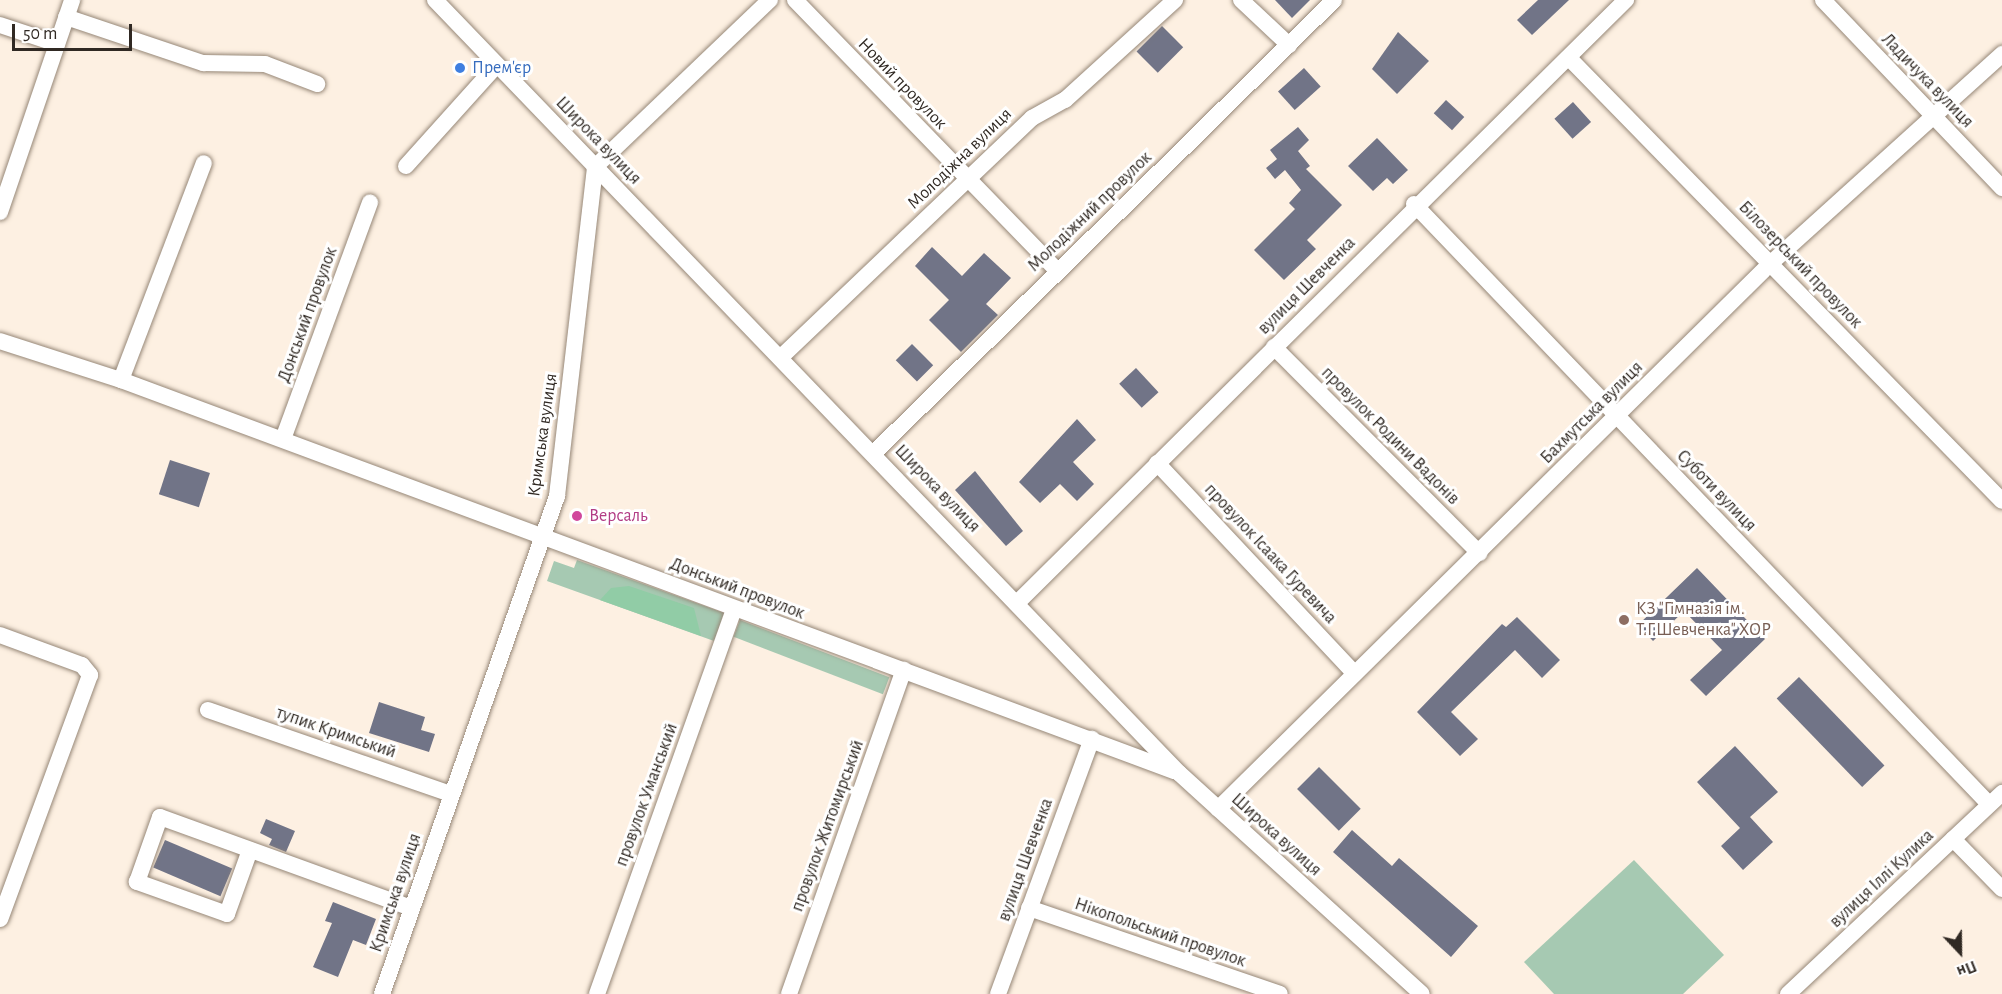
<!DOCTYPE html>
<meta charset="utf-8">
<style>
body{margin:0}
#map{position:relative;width:2002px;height:994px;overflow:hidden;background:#fdf0e2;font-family:"Alegreya Sans",sans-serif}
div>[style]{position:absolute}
.green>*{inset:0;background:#a6c9b2;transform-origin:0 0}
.forest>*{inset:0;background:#91cca6}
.building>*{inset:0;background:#717487;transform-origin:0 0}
.roads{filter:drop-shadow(0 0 2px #968777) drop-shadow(0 0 2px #968777)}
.minor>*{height:16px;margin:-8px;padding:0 8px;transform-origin:8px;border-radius:8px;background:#fff}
.dots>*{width:16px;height:16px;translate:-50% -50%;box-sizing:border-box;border:3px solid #fff;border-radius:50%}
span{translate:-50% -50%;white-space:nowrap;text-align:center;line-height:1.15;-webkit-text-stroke:6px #fff;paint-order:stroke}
.shop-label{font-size:18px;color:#366cbe}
.left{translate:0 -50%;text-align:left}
.street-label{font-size:18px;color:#302923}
.hotel-label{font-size:18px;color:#b23c85}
.education-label{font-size:18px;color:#785e54}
.north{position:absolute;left:1930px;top:922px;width:60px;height:60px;-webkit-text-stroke:4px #fff;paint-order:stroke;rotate:158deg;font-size:16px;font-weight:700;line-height:24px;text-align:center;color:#302923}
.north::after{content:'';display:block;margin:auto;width:21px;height:27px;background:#302923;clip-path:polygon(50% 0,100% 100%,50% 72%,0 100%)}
.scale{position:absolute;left:12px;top:24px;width:120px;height:27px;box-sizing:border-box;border:3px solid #302923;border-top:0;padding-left:8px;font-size:18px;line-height:21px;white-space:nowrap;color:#302923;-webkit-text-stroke:4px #fff;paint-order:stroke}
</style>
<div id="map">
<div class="green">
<i style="clip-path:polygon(577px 560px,724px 613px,714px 641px,547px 581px,554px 561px,574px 568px)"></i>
<i style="left:740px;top:620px;width:160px;height:18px;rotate:21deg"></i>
<i style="clip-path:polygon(1634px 860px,1724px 955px,1683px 994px,1554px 994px,1524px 962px)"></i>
</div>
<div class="forest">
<i style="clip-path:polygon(629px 586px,694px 608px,701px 636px,600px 600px,611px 588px)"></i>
</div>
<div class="building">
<i style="clip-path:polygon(1275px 0,1310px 0,1292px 18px)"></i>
<i style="clip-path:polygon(1538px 0,1569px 0,1532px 35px,1517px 20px)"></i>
<i style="left:1162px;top:26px;width:30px;height:36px;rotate:45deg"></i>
<i style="clip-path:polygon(1398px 32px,1429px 61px,1397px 94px,1372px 69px)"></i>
<i style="left:1304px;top:68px;width:25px;height:35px;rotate:48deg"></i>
<i style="left:1446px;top:100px;width:25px;height:18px;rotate:43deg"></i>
<i style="left:1573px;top:102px;width:27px;height:25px;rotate:48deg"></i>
<i style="clip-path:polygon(1298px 127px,1309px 140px,1298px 151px,1310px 166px,1306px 169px,1342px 205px,1307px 240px,1316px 249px,1284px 280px,1254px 250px,1295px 209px,1289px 203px,1301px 190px,1285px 170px,1275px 179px,1266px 168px,1277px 159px,1270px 150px)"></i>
<i style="clip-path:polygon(1377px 138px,1408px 170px,1393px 184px,1387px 178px,1373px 191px,1348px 166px)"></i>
<i style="clip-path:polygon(932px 247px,962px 276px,984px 253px,1011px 278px,986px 304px,998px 315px,961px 352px,929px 320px,949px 300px,915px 266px)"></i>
<i style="left:912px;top:344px;width:30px;height:23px;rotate:45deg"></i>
<i style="left:1136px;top:368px;width:33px;height:23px;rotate:47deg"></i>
<i style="clip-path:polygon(1077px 419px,1096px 440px,1073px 462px,1094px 484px,1077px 501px,1060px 484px,1040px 503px,1019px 482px)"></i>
<i style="left:170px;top:460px;width:42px;height:36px;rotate:18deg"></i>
<i style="clip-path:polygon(975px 471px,1023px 531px,1006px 546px,955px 490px)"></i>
<i style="clip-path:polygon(1697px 568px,1765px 639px,1706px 696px,1690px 680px,1722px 650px,1684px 611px,1653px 641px,1638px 625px)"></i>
<i style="clip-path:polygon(1517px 617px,1560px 660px,1542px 678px,1515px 650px,1451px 712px,1478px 739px,1460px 756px,1417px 712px,1502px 624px,1506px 627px)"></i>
<i style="left:1799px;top:677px;width:123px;height:31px;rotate:46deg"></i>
<i style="clip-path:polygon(379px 702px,425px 717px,421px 730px,435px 734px,429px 752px,369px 733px)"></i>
<i style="clip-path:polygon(1735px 746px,1778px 792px,1750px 817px,1773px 842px,1743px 870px,1721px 846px,1740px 828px,1697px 782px)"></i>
<i style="left:1319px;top:767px;width:59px;height:31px;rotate:45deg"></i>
<i style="clip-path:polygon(266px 819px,295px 831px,286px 852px,269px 845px,272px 839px,260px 833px)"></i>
<i style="clip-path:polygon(1352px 830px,1392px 866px,1399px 858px,1478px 926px,1451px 957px,1333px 852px)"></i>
<i style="left:165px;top:840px;width:73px;height:30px;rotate:23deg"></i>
<i style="clip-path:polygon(333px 902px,376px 919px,366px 945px,353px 940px,338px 977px,313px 967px,332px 923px,325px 921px)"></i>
</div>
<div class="roads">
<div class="minor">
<i style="left:435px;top:0;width:1073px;rotate:46.1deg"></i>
<i style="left:1179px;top:773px;width:328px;rotate:42.3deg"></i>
<i style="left:795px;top:0;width:378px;rotate:45.9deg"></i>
<i style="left:1241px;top:0;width:66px;rotate:43.2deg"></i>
<i style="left:1823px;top:0;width:260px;rotate:46.4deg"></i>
<i style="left:66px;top:17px;width:145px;rotate:18.6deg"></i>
<i style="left:203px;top:63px;width:62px;rotate:0.9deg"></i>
<i style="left:265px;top:64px;width:56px;rotate:21deg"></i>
<i style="left:0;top:25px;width:60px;rotate:18.4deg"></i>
<i style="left:1569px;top:58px;width:619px;rotate:45.65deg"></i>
<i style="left:406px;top:166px;width:136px;rotate:-48deg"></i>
<i style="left:1414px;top:204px;width:831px;rotate:46.22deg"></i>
<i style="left:0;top:212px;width:224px;rotate:-71.2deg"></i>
<i style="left:0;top:341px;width:127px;rotate:17.9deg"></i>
<i style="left:121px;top:380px;width:1123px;rotate:20.37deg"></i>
<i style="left:1274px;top:347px;width:291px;rotate:45.1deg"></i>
<i style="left:780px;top:358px;width:348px;rotate:-43.6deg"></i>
<i style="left:1032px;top:118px;width:38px;rotate:-29deg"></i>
<i style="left:1065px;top:100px;width:149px;rotate:-42.3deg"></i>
<i style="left:121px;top:380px;width:232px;rotate:-69.1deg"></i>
<i style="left:283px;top:439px;width:252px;rotate:-69.8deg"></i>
<i style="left:875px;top:452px;width:644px;rotate:-44.56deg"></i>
<i style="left:1157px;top:463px;width:288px;rotate:46.8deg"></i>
<i style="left:1018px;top:602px;width:856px;rotate:-44.72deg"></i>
<i style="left:0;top:635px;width:87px;rotate:20.1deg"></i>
<i style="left:82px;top:665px;width:13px;rotate:51deg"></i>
<i style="left:90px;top:675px;width:260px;rotate:110.2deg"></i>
<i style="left:208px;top:710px;width:256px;rotate:19.1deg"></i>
<i style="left:1218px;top:809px;width:777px;rotate:-44.64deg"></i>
<i style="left:1771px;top:263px;width:312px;rotate:-42.1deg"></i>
<i style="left:1953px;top:839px;width:70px;rotate:45.6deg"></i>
<i style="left:250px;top:850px;width:68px;rotate:109.8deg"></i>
<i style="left:227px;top:914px;width:96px;rotate:-160.4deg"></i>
<i style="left:137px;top:882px;width:69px;rotate:-70.5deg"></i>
<i style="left:160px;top:817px;width:268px;rotate:19.9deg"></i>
<i style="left:1029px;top:908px;width:265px;rotate:18.9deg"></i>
<i style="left:382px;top:994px;width:528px;rotate:-70.64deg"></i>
<i style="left:557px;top:496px;width:331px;rotate:-83.4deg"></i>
<i style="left:595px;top:167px;width:242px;rotate:-43.7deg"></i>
<i style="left:597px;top:994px;width:408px;rotate:-70.4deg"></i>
<i style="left:789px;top:994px;width:344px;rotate:-70.5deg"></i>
<i style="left:998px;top:994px;width:272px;rotate:-69.8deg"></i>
<i style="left:1788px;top:994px;width:294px;rotate:-43.2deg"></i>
</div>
</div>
<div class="dots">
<i style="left:460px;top:68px;background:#3f7fe0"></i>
<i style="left:577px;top:516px;background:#d1479c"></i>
<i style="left:1624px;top:620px;background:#8d6e63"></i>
</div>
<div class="shop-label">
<span class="left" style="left:472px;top:68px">Прем'єр</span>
</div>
<div class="street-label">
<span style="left:1927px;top:81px;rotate:46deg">Ладичука вулиця</span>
<span style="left:902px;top:84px;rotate:46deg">Новий провулок</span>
<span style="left:598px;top:141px;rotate:46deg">Широка вулиця</span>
<span style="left:960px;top:159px;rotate:-44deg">Молодіжна вулиця</span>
<span style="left:1090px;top:212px;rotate:-44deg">Молодіжний провулок</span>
<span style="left:1800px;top:265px;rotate:46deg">Білозерський провулок</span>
<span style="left:1307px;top:286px;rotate:-45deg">вулиця Шевченка</span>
<span style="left:308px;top:315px;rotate:-70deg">Донський провулок</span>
<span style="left:1592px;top:413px;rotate:-45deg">Бахмутська вулиця</span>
<span style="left:543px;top:435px;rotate:-82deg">Кримська вулиця</span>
<span style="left:1390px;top:436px;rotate:45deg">провулок Родини Вадонів</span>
<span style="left:937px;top:489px;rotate:46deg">Широка вулиця</span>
<span style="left:1716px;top:491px;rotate:46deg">Суботи вулиця</span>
<span style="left:1270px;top:554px;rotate:47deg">провулок Ісаака Гуревича</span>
<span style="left:737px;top:589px;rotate:21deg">Донський провулок</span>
<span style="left:336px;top:733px;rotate:19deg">тупик Кримський</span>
<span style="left:647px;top:795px;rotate:-70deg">провулок Уманський</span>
<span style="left:828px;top:826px;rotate:-70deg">провулок Житомирський</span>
<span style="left:1276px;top:835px;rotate:42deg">Широка вулиця</span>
<span style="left:1026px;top:860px;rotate:-70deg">вулиця Шевченка</span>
<span style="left:1882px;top:879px;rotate:-43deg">вулиця Іллі Кулика</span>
<span style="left:396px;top:893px;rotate:-71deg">Кримська вулиця</span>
<span style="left:1160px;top:933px;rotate:19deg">Нікопольський провулок</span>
</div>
<div class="hotel-label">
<span class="left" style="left:589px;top:516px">Версаль</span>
</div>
<div class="education-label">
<span class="left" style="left:1636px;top:620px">КЗ "Гімназія ім.<br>Т.Г.Шевченка" ХОР</span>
</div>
<div class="north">Пн</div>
<div class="scale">50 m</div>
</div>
